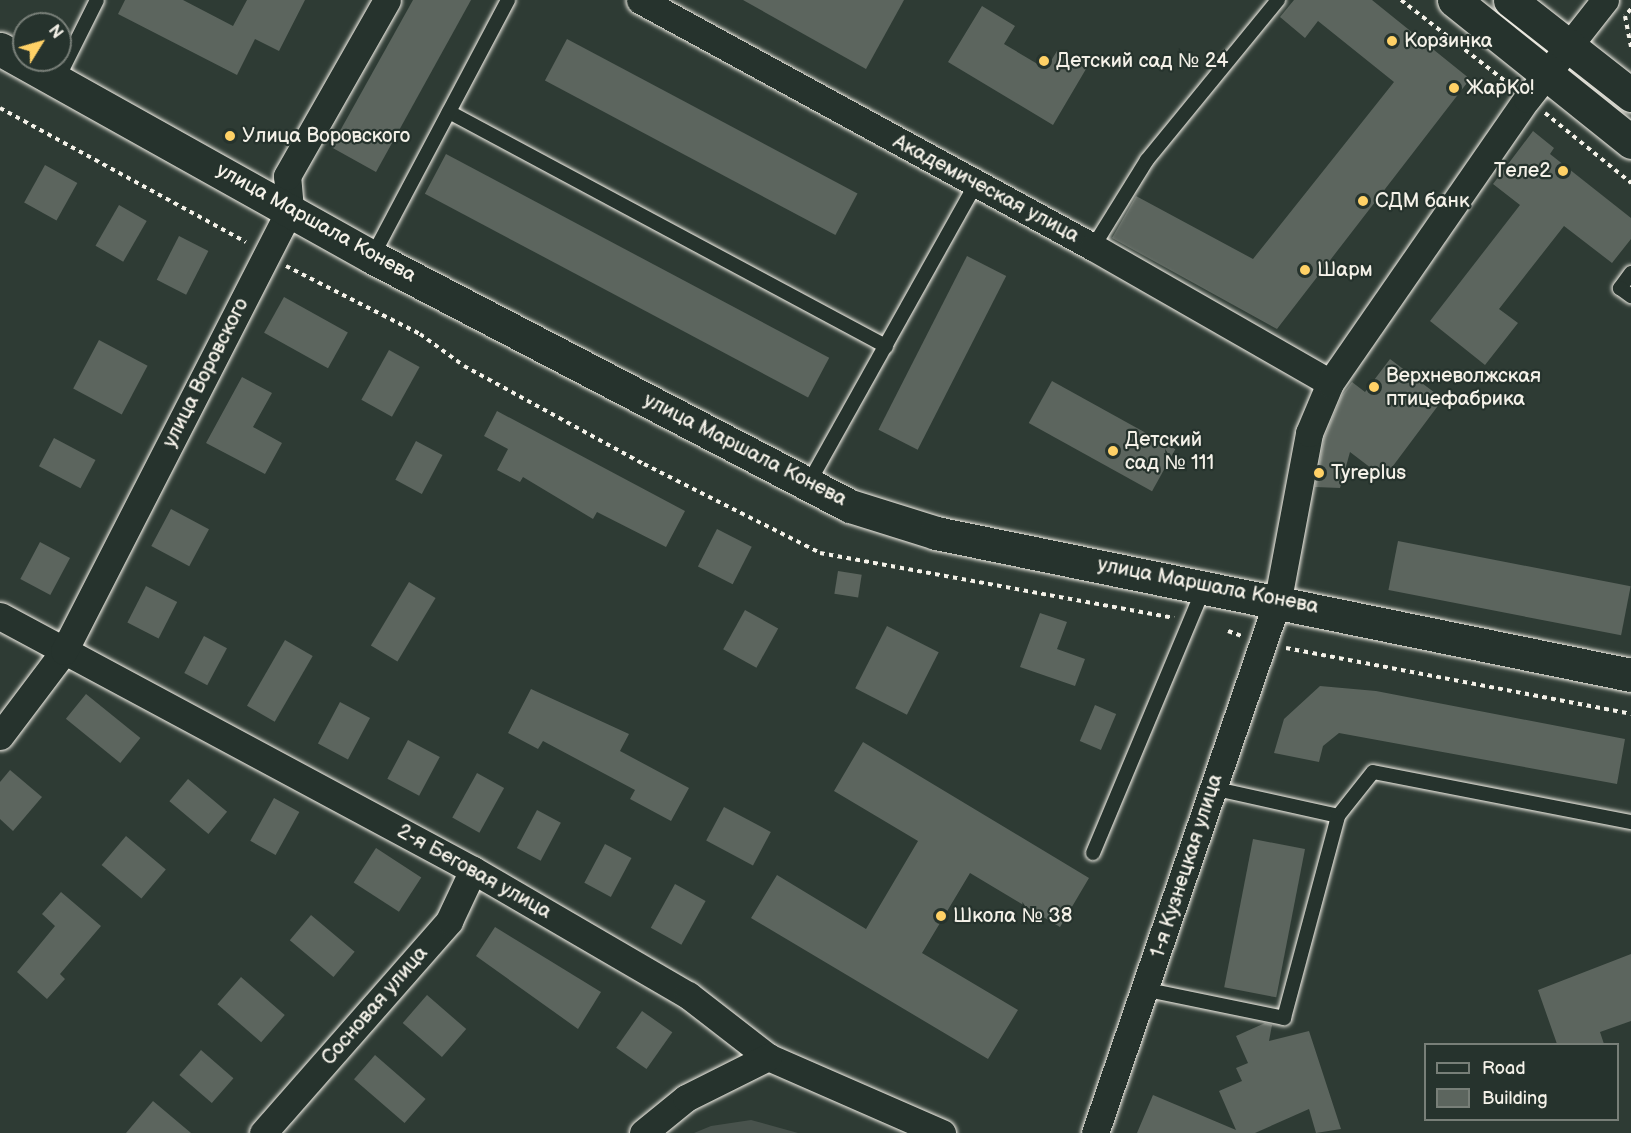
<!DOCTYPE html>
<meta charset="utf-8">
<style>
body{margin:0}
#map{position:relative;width:1631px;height:1133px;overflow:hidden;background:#2e3b34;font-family:"Balsamiq Sans",sans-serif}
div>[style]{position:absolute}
.green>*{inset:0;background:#48524c}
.building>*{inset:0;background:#5c655e;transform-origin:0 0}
.path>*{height:4px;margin-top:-2px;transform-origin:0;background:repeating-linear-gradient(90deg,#f4f1e8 0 4.5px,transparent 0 9px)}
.roads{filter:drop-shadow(0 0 2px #f4f1e8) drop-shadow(0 0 2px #f4f1e8)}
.lane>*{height:14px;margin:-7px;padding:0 7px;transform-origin:7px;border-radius:7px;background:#26332d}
.street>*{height:27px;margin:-13.5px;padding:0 13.5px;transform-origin:13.5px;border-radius:13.5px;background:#26332d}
.primary>*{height:33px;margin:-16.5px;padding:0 16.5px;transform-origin:16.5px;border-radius:16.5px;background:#26332d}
.dots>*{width:16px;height:16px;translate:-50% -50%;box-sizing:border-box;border:3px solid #26332d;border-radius:50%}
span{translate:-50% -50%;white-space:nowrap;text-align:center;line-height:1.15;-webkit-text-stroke:4.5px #26332d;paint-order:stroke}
.poi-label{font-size:20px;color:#f4f1e8}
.left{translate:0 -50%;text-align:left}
.right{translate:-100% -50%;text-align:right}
.street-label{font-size:20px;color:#f4f1e8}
.legend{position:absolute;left:1424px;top:1043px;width:195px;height:78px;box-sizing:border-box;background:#26332d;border:2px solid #787f78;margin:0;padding:8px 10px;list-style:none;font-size:18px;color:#f4f1e8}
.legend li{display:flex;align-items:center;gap:12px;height:30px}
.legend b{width:30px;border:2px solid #787f78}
.north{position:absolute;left:12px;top:12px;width:60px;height:60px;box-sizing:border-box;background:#26332d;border:2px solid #787f78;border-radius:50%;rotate:53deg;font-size:16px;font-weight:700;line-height:24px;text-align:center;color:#f4f1e8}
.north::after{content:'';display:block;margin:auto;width:21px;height:27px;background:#ffd166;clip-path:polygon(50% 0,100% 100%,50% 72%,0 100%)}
</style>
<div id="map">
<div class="green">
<i style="clip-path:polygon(751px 1120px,798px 1133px,694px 1133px,711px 1126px)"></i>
</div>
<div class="building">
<i style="clip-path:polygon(125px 0,183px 0,233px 26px,247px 0,305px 0,279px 51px,255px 39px,237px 75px,118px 14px)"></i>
<i style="clip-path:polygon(413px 0,471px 0,376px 172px,331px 147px)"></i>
<i style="clip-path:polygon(743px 0,904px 0,866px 69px)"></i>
<i style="clip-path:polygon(1294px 0,1372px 0,1470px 79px,1277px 329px,1112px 238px,1136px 196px,1253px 259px,1394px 82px,1318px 21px,1305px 38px,1280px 17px)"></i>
<i style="clip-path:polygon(982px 6px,1015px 26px,1004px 44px,1046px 69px,1057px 51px,1086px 69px,1053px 125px,948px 62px)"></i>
<i style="left:567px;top:39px;width:329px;height:47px;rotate:28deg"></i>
<i style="clip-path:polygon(1533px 131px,1554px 148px,1550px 154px,1631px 218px,1631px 239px,1612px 263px,1564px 226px,1499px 309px,1518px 323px,1485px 365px,1430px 321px,1520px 205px,1493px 184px)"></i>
<i style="left:446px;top:154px;width:434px;height:45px;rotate:28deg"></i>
<i style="left:45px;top:165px;width:37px;height:43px;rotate:29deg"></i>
<i style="left:119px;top:205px;width:32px;height:47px;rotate:30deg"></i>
<i style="left:179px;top:236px;width:33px;height:49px;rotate:27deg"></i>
<i style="left:967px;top:256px;width:44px;height:195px;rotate:27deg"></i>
<i style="left:284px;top:297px;width:73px;height:41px;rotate:29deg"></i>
<i style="left:99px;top:340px;width:55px;height:55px;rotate:28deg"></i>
<i style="left:389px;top:350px;width:35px;height:57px;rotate:29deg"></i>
<i style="clip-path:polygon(1390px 359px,1443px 399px,1384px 478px,1350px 452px,1340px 488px,1315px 487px,1324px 438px,1342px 395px,1352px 382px,1365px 392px)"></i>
<i style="clip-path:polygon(242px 377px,272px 393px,253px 427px,282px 443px,265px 474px,206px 443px)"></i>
<i style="left:1052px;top:381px;width:141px;height:48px;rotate:29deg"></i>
<i style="clip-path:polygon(497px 411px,685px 511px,666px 547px,597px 512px,593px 519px,523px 477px,520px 482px,497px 470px,508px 449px,484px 436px)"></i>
<i style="left:54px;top:438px;width:47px;height:32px;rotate:28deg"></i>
<i style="left:416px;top:441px;width:30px;height:44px;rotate:28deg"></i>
<i style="left:171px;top:509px;width:43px;height:42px;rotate:28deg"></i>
<i style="left:717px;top:529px;width:39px;height:42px;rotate:27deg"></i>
<i style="left:1398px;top:541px;width:237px;height:50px;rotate:11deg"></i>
<i style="left:40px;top:542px;width:34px;height:42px;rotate:28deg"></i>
<i style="left:838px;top:571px;width:24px;height:23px;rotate:9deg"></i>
<i style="left:409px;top:582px;width:31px;height:74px;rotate:31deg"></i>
<i style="left:146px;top:586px;width:35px;height:41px;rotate:27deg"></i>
<i style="left:745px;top:610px;width:38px;height:45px;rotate:29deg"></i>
<i style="clip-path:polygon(1040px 613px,1067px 622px,1057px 649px,1085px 659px,1075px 686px,1020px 667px)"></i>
<i style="left:887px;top:626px;width:58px;height:70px;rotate:27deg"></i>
<i style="left:204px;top:636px;width:26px;height:42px;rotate:28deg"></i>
<i style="left:285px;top:640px;width:32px;height:76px;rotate:30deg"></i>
<i style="clip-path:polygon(1320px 686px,1376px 691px,1625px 739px,1617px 784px,1339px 733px,1323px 746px,1319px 762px,1274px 753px,1284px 719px)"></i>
<i style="clip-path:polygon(531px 689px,629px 734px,620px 751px,689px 788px,671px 821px,630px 799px,635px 790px,543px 741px,538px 749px,508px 733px)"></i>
<i style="left:86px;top:694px;width:70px;height:32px;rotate:39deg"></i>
<i style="left:340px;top:702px;width:34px;height:47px;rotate:28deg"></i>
<i style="left:1095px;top:705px;width:23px;height:39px;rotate:23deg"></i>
<i style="left:408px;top:740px;width:36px;height:44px;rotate:28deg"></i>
<i style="clip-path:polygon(863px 742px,1089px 878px,1060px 927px,970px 873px,922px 953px,1018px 1010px,988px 1059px,751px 918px,777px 875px,866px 929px,918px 841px,834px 791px)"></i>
<i style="clip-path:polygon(10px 770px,42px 797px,13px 831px,0 819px,0 782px)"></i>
<i style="left:477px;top:773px;width:31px;height:51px;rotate:29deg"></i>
<i style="left:188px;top:779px;width:51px;height:29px;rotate:40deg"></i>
<i style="left:274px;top:798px;width:29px;height:49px;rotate:29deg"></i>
<i style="left:724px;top:807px;width:53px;height:38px;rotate:28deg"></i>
<i style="left:537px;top:810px;width:27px;height:43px;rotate:28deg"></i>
<i style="left:126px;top:836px;width:52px;height:38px;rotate:40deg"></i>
<i style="left:1253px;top:839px;width:53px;height:151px;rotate:11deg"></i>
<i style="left:605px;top:844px;width:30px;height:44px;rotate:28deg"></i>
<i style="left:376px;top:848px;width:54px;height:41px;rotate:33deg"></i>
<i style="left:675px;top:884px;width:35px;height:50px;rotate:29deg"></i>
<i style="clip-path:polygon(61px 892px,101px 926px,60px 974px,65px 979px,47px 999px,17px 972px,55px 926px,42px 914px)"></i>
<i style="left:311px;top:915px;width:57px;height:33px;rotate:40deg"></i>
<i style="clip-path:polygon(495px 927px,601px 992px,578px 1029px,476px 956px)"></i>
<i style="clip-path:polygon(1631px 954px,1631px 1021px,1600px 1032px,1604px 1044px,1557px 1044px,1538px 990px)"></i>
<i style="left:241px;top:977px;width:58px;height:36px;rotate:41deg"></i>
<i style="left:427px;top:995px;width:52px;height:37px;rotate:41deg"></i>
<i style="left:642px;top:1011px;width:37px;height:45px;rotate:35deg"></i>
<i style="clip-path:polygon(1265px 1023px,1272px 1025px,1269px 1041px,1309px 1031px,1341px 1129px,1316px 1133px,1309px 1109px,1255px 1133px,1137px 1133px,1153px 1095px,1236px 1130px,1219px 1091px,1242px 1081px,1236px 1068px,1248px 1063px,1236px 1036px)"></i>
<i style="left:201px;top:1050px;width:43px;height:33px;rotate:41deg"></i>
<i style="left:375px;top:1055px;width:67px;height:32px;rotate:41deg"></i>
<i style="clip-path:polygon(153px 1101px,191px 1133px,126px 1133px)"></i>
</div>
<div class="path">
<i style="left:1401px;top:0;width:137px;rotate:37.9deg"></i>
<i style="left:1631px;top:9px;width:9px;rotate:131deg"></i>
<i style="left:1625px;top:16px;width:33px;rotate:79deg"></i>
<i style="left:0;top:108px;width:280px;rotate:28.6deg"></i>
<i style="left:1545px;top:113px;width:111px;rotate:39.1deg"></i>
<i style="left:286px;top:266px;width:150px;rotate:26.9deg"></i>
<i style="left:420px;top:334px;width:54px;rotate:36deg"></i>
<i style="left:464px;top:366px;width:205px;rotate:28.6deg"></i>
<i style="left:644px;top:464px;width:197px;rotate:26.8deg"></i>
<i style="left:820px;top:553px;width:360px;rotate:10.4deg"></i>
<i style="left:1228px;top:631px;width:15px;rotate:20deg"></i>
<i style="left:1286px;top:648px;width:351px;rotate:10.8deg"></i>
</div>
<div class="roads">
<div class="lane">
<i style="left:57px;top:80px;width:89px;rotate:-63.4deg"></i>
<i style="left:449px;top:112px;width:496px;rotate:28.2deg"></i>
<i style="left:1093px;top:247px;width:102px;rotate:-58.2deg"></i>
<i style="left:1147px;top:160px;width:207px;rotate:-50.7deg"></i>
<i style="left:372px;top:257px;width:291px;rotate:-62.1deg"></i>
<i style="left:1631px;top:273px;width:19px;rotate:126deg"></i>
<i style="left:1620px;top:288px;width:14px;rotate:36deg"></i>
<i style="left:807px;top:486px;width:346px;rotate:-60.8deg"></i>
<i style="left:1212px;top:788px;width:129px;rotate:12.5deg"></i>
<i style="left:1338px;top:816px;width:56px;rotate:-51.5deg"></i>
<i style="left:1373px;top:772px;width:263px;rotate:11deg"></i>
<i style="left:1093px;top:853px;width:287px;rotate:-67.3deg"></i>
<i style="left:1148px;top:990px;width:139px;rotate:11.6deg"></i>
<i style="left:1284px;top:1018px;width:209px;rotate:-75deg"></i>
</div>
<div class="street">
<i style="left:640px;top:0;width:516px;rotate:28.6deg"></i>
<i style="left:1093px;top:247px;width:273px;rotate:29.8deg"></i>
<i style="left:0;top:616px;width:537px;rotate:28.24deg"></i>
<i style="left:473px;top:870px;width:249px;rotate:30.2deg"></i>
<i style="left:688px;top:995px;width:101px;rotate:37.8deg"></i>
<i style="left:768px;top:1057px;width:190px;rotate:23.6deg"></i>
<i style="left:0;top:736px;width:106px;rotate:-53deg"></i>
<i style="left:64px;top:651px;width:496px;rotate:-62.9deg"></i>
<i style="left:290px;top:209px;width:33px;rotate:-95deg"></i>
<i style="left:287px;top:176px;width:202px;rotate:-60.4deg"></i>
<i style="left:263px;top:1133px;width:282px;rotate:-48.7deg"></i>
<i style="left:449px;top:921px;width:56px;rotate:-64.8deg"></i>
<i style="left:643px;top:1133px;width:55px;rotate:-39.1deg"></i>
<i style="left:686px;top:1098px;width:92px;rotate:-26.6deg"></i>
<i style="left:1095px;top:1133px;width:564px;rotate:-71.08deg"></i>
<i style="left:1278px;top:599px;width:169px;rotate:-79.4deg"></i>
<i style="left:1309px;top:433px;width:54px;rotate:-67.2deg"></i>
<i style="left:1330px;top:383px;width:346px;rotate:-55.3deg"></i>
<i style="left:1527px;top:99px;width:126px;rotate:-51.8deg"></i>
</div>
<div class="primary">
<i style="left:1454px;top:0;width:227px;rotate:38.7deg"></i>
<i style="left:1510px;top:0;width:154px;rotate:38.1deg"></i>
<i style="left:0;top:49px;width:426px;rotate:29.2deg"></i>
<i style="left:372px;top:257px;width:539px;rotate:27.52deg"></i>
<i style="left:850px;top:506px;width:90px;rotate:17.4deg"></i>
<i style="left:936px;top:533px;width:709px;rotate:11.55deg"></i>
</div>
</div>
<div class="dots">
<i style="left:1392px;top:41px;background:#ffd166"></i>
<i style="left:1044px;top:61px;background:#ffd166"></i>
<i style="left:1454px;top:88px;background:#ffd166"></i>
<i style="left:230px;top:136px;background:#ffd166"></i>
<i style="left:1563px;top:171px;background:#ffd166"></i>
<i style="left:1363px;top:201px;background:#ffd166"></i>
<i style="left:1305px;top:270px;background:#ffd166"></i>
<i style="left:1374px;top:387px;background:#ffd166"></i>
<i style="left:1113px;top:451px;background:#ffd166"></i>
<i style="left:1319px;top:473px;background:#ffd166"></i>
<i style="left:941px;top:916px;background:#ffd166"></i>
</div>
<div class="poi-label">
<span class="left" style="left:1404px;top:41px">Корзинка</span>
<span class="left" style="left:1056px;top:61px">Детский сад № 24</span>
<span class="left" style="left:1466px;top:88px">ЖарКо!</span>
<span class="left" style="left:242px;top:136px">Улица Воровского</span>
<span class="right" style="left:1551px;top:171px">Теле2</span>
<span class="left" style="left:1375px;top:201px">СДМ банк</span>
<span class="left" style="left:1317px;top:270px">Шарм</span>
<span class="left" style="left:1386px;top:388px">Верхневолжская<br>птицефабрика</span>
<span class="left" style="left:1125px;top:452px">Детский<br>сад № 111</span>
<span class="left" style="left:1331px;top:473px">Tyreplus</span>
<span class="left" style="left:953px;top:916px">Школа № 38</span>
</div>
<div class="street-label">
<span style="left:986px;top:189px;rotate:28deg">Академическая улица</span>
<span style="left:316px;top:223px;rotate:29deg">улица Маршала Конева</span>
<span style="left:206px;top:373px;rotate:-63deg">улица Воровского</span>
<span style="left:745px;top:450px;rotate:27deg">улица Маршала Конева</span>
<span style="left:1208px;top:586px;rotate:11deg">улица Маршала Конева</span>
<span style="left:1187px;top:866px;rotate:-72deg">1-я Кузнецкая улица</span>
<span style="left:474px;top:872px;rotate:29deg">2-я Беговая улица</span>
<span style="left:375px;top:1006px;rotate:-49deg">Сосновая улица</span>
</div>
<ul class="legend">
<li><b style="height:8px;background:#26332d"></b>Road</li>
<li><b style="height:16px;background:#5c655e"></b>Building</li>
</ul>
<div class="north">N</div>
</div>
